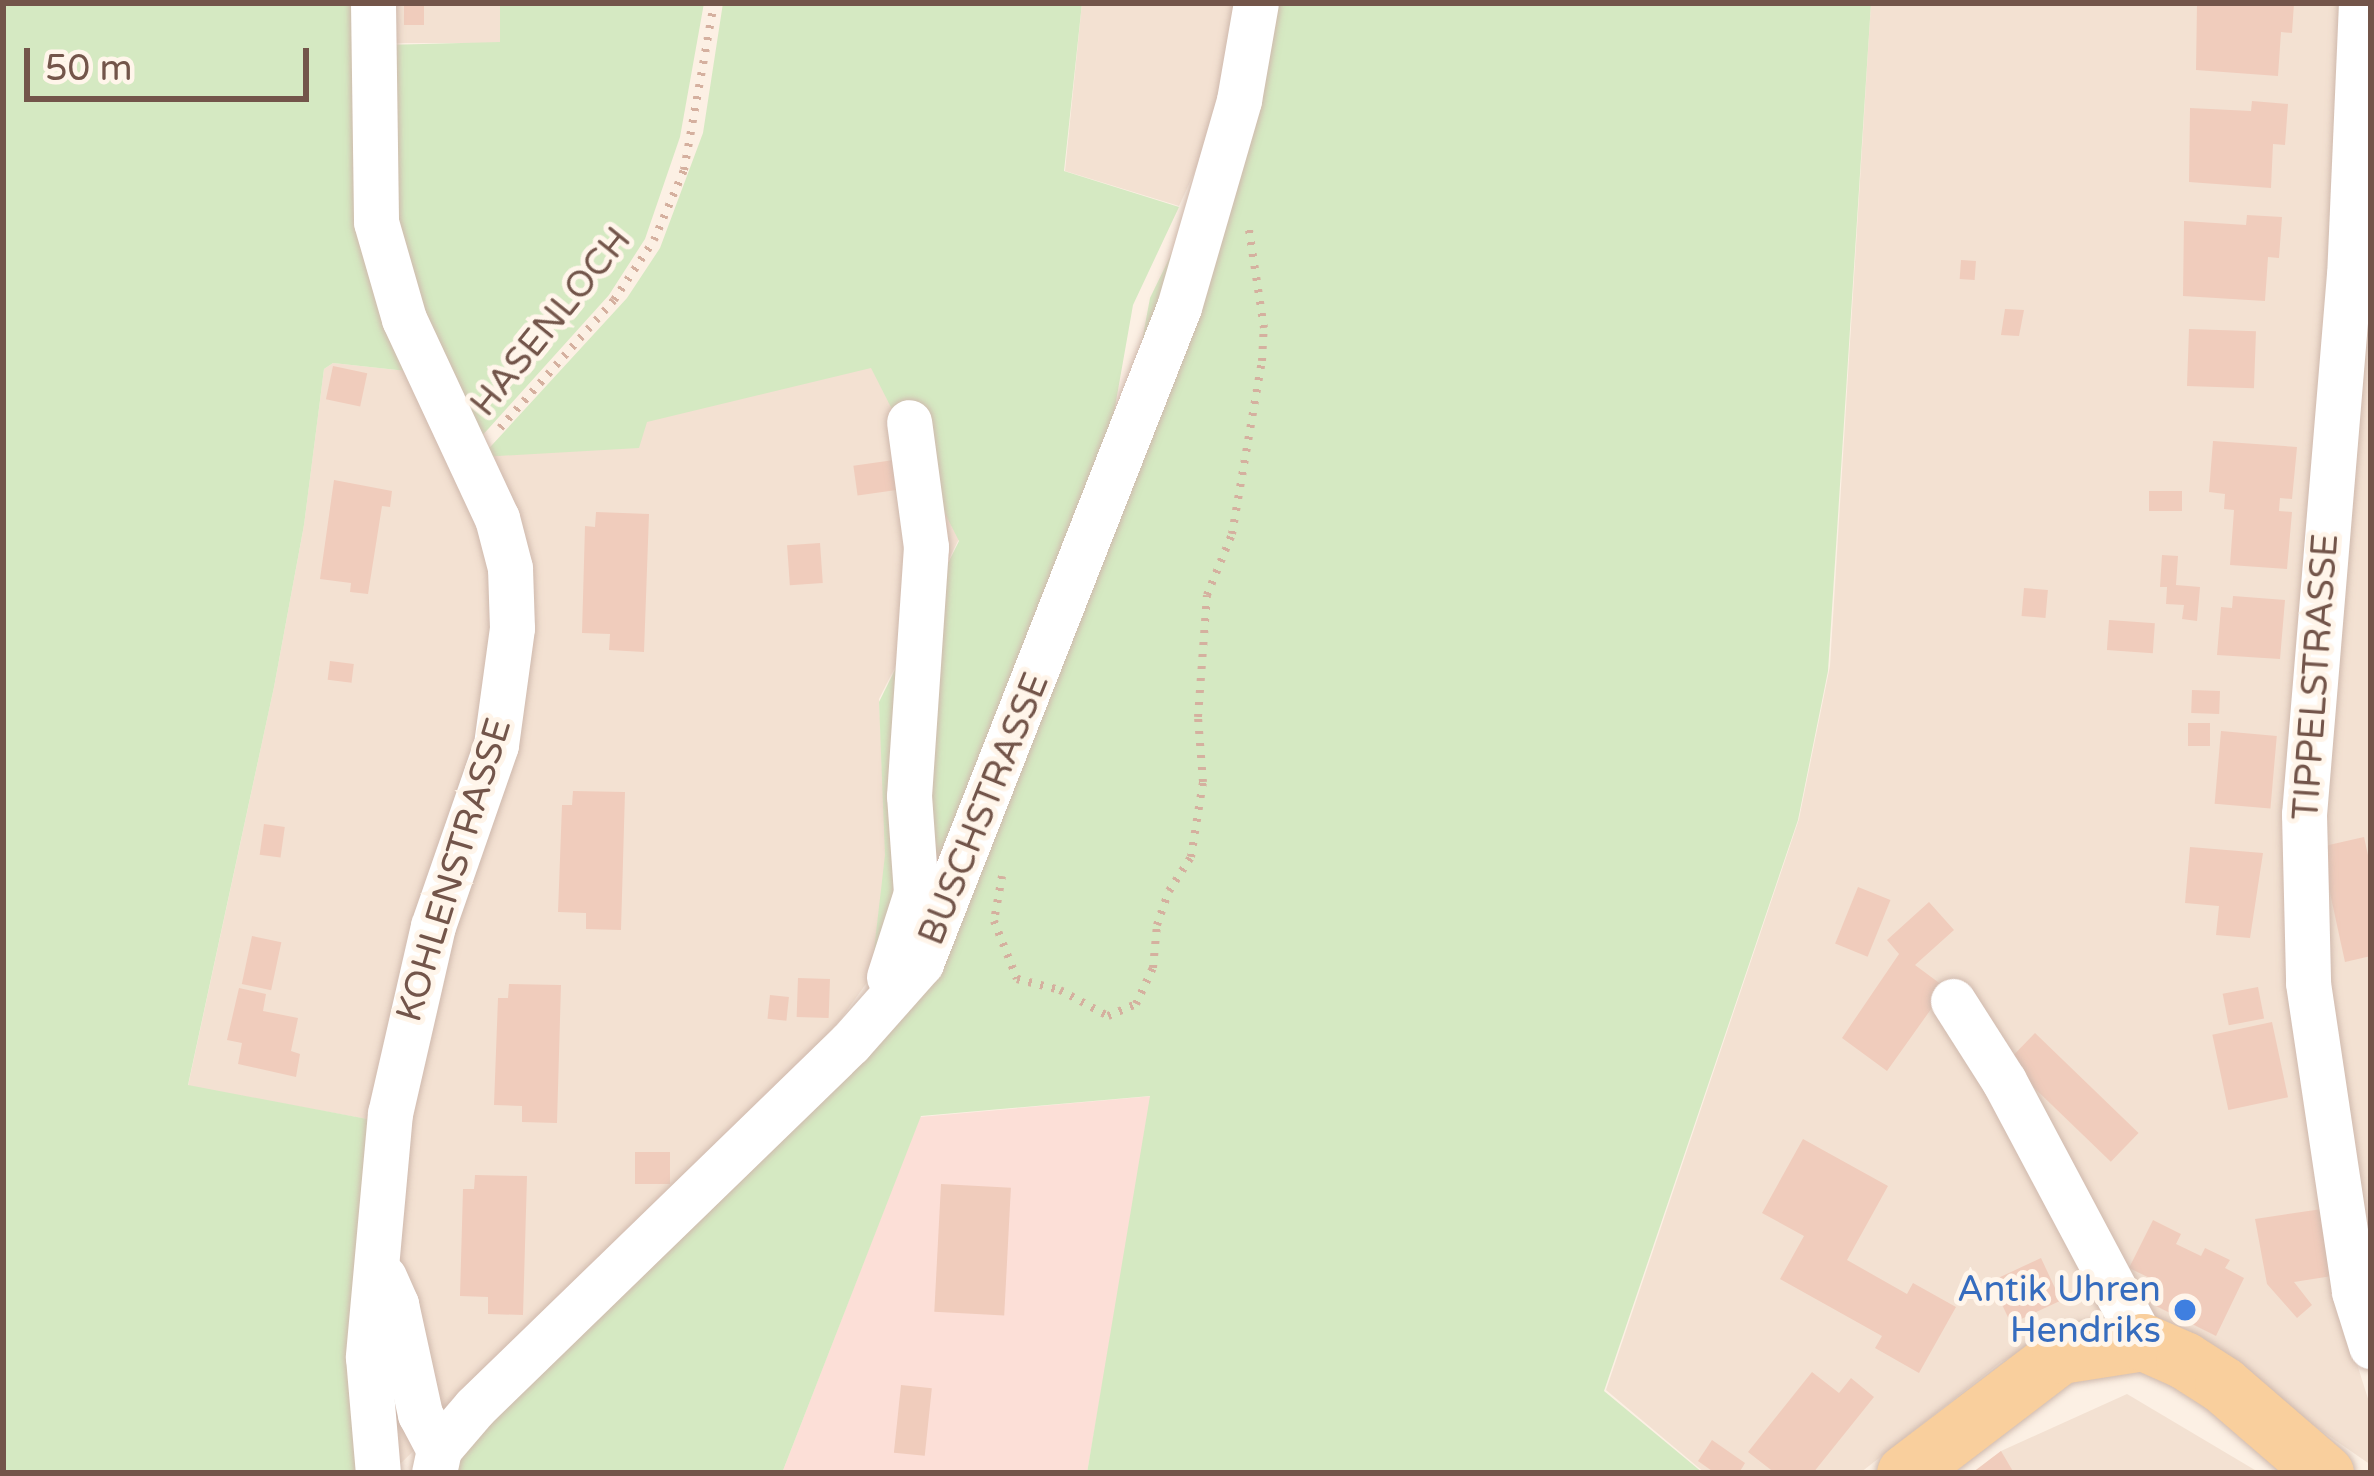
<!DOCTYPE html>
<style>
body{margin:0}
#map{position:relative;width:2374px;height:1476px;overflow:hidden;background:#fcf0e4;font-family:"Varela Round",sans-serif}
div>[style]{position:absolute}
.residential>*{inset:0;background:#f3e1d2;transform-origin:0 0}
.commercial>*{inset:0;background:#fcdfd7}
.green>*{inset:0;background:#d5e9c2}
.building>*{inset:0;background:#f0ccbc;transform-origin:0 0}
.path>*{height:8px;margin-top:-4px;transform-origin:0;background:repeating-linear-gradient(90deg,#d5b09f 0 3px,transparent 0 12px)}
.roads{filter:drop-shadow(0 0 3px #cfb9ad) drop-shadow(0 0 3px #cfb9ad)}
.minor>*{height:45px;margin:-22.5px;padding:0 22.5px;transform-origin:22.5px;border-radius:22.5px;background:#fff}
.major>*{height:57px;margin:-28.5px;padding:0 28.5px;transform-origin:28.5px;border-radius:28.5px;background:#f9cf9d}
.dots>*{width:33px;height:33px;translate:-50% -50%;box-sizing:border-box;border:6px solid #fff5ea;border-radius:50%}
span{translate:-50% -50%;white-space:nowrap;text-align:center;line-height:1.15;-webkit-text-stroke:10px #fff5ea;paint-order:stroke}
.street-label{font-size:36px;color:#73554a}
.shop-label{font-size:36px;color:#366cbe}
.right{translate:-100% -50%;text-align:right}
.frame{position:absolute;inset:0;border:6px solid #73554a;pointer-events:none}
.scale{position:absolute;left:24px;top:48px;width:285px;height:54px;box-sizing:border-box;border:6px solid #73554a;border-top:0;padding-left:15px;font-size:36px;line-height:42px;white-space:nowrap;color:#73554a;-webkit-text-stroke:9px #fff5ea;paint-order:stroke}
</style>
<div id="map">
<div class="residential">
<i style="left:386px;top:3px;width:115px;height:40px"></i>
<i style="clip-path:polygon(1082px 3px,1245px 3px,1228px 99px,1179px 206px,1065px 171px)"></i>
<i style="clip-path:polygon(1871px 3px,2345px 3px,2302px 620px,2341px 1314px,2371px 1408px,2371px 1465px,2189px 1339px,2073px 1328px,2001px 1362px,1860px 1473px,1705px 1473px,1606px 1390px,1799px 819px,1830px 666px)"></i>
<i style="clip-path:polygon(2371px 188px,2371px 1235px,2338px 1093px,2317px 845px)"></i>
<i style="clip-path:polygon(333px 363px,425px 373px,509px 626px,383px 1122px,188px 1086px,274px 687px,304px 525px,324px 369px)"></i>
<i style="clip-path:polygon(884px 364px,960px 537px,879px 699px,887px 856px,873px 974px,840px 1020px,721px 1149px,395px 1469px,373px 1356px,395px 1110px,499px 747px,481px 457px)"></i>
<i style="clip-path:polygon(2127px 1394px,2260px 1473px,1972px 1473px,2001px 1451px)"></i>
</div>
<div class="commercial">
<i style="clip-path:polygon(1153px 1096px,1087px 1473px,782px 1473px,920px 1117px)"></i>
</div>
<div class="green">
<i style="clip-path:polygon(3px 3px,362px 3px,368px 176px,425px 373px,333px 363px,324px 369px,304px 525px,274px 687px,188px 1085px,383px 1122px,357px 1473px,3px 1473px)"></i>
<i style="clip-path:polygon(500px 3px,704px 3px,680px 137px,645px 239px,609px 295px,471px 448px,390px 260px,385px 45px,500px 42px)"></i>
<i style="clip-path:polygon(723px 3px,1082px 3px,1064px 171px,1179px 207px,1133px 305px,1112px 424px,1012px 743px,871px 976px,885px 855px,879px 702px,959px 541px,871px 368px,647px 422px,639px 448px,481px 457px,627px 298px,660px 248px,703px 133px)"></i>
<i style="clip-path:polygon(1263px 3px,1871px 3px,1828px 671px,1798px 820px,1604px 1391px,1703px 1473px,1087px 1473px,1150px 1096px,921px 1116px,782px 1473px,426px 1473px,910px 946px,1127px 422px,1150px 298px,1249px 94px)"></i>
</div>
<div class="building">
<i style="left:404px;top:3px;width:20px;height:22px"></i>
<i style="clip-path:polygon(2197px 3px,2294px 3px,2292px 33px,2281px 32px,2278px 76px,2196px 70px)"></i>
<i style="clip-path:polygon(2252px 101px,2288px 104px,2285px 145px,2273px 144px,2271px 188px,2189px 182px,2190px 108px,2251px 111px)"></i>
<i style="clip-path:polygon(2247px 215px,2282px 217px,2279px 258px,2268px 257px,2265px 301px,2183px 296px,2184px 221px,2246px 225px)"></i>
<i style="left:1961px;top:260px;width:15px;height:19px;rotate:4deg"></i>
<i style="clip-path:polygon(2005px 309px,2024px 310px,2019px 336px,2001px 335px)"></i>
<i style="left:2189px;top:329px;width:67px;height:57px;rotate:2deg"></i>
<i style="left:333px;top:366px;width:35px;height:34px;rotate:12deg"></i>
<i style="clip-path:polygon(2213px 441px,2297px 447px,2292px 499px,2280px 498px,2279px 511px,2292px 512px,2287px 569px,2230px 565px,2234px 510px,2224px 509px,2225px 494px,2209px 492px)"></i>
<i style="left:894px;top:460px;width:30px;height:41px;rotate:82deg"></i>
<i style="clip-path:polygon(334px 480px,392px 491px,390px 507px,382px 506px,368px 594px,350px 592px,351px 583px,320px 579px)"></i>
<i style="left:2149px;top:491px;width:33px;height:20px"></i>
<i style="clip-path:polygon(596px 512px,649px 514px,644px 652px,609px 650px,610px 634px,582px 633px,585px 526px,595px 527px)"></i>
<i style="left:820px;top:543px;width:40px;height:33px;rotate:86deg"></i>
<i style="clip-path:polygon(2162px 555px,2178px 556px,2176px 585px,2200px 587px,2197px 621px,2182px 619px,2184px 605px,2166px 604px,2167px 587px,2160px 587px)"></i>
<i style="left:2024px;top:588px;width:24px;height:28px;rotate:5deg"></i>
<i style="clip-path:polygon(2233px 596px,2285px 600px,2280px 659px,2217px 655px,2221px 607px,2232px 608px)"></i>
<i style="left:2109px;top:620px;width:46px;height:30px;rotate:4deg"></i>
<i style="left:330px;top:661px;width:24px;height:19px;rotate:7deg"></i>
<i style="left:2192px;top:690px;width:28px;height:23px;rotate:2deg"></i>
<i style="left:2188px;top:723px;width:22px;height:23px"></i>
<i style="left:2221px;top:731px;width:56px;height:73px;rotate:5deg"></i>
<i style="clip-path:polygon(573px 791px,625px 792px,621px 930px,586px 929px,586px 913px,558px 912px,562px 805px,572px 805px)"></i>
<i style="left:264px;top:824px;width:21px;height:31px;rotate:8deg"></i>
<i style="clip-path:polygon(2364px 837px,2371px 869px,2371px 956px,2345px 962px,2320px 847px)"></i>
<i style="clip-path:polygon(2190px 847px,2263px 853px,2250px 938px,2216px 935px,2219px 906px,2185px 903px)"></i>
<i style="left:1858px;top:887px;width:35px;height:61px;rotate:22deg"></i>
<i style="clip-path:polygon(1929px 902px,1954px 930px,1915px 965px,1946px 988px,1887px 1071px,1842px 1038px,1899px 954px,1887px 940px)"></i>
<i style="left:252px;top:936px;width:30px;height:49px;rotate:12deg"></i>
<i style="left:798px;top:978px;width:32px;height:39px;rotate:2deg"></i>
<i style="clip-path:polygon(509px 984px,561px 985px,557px 1123px,522px 1122px,522px 1106px,494px 1105px,498px 998px,508px 998px)"></i>
<i style="left:2258px;top:987px;width:32px;height:36px;rotate:79deg"></i>
<i style="clip-path:polygon(239px 988px,266px 994px,263px 1011px,298px 1018px,291px 1051px,300px 1054px,296px 1077px,238px 1064px,242px 1043px,227px 1040px)"></i>
<i style="left:770px;top:995px;width:19px;height:24px;rotate:6deg"></i>
<i style="left:2272px;top:1022px;width:77px;height:61px;rotate:78deg"></i>
<i style="left:2035px;top:1033px;width:144px;height:40px;rotate:44deg"></i>
<i style="clip-path:polygon(1803px 1139px,1888px 1186px,1847px 1260px,1907px 1294px,1913px 1283px,1956px 1307px,1919px 1373px,1875px 1348px,1882px 1336px,1780px 1279px,1804px 1236px,1762px 1213px)"></i>
<i style="left:635px;top:1152px;width:35px;height:32px"></i>
<i style="clip-path:polygon(475px 1175px,527px 1176px,523px 1315px,488px 1314px,488px 1297px,460px 1296px,463px 1189px,474px 1189px)"></i>
<i style="left:941px;top:1184px;width:70px;height:128px;rotate:3deg"></i>
<i style="clip-path:polygon(2322px 1209px,2332px 1276px,2294px 1282px,2312px 1305px,2297px 1318px,2267px 1284px,2255px 1219px)"></i>
<i style="clip-path:polygon(2153px 1220px,2181px 1234px,2176px 1244px,2201px 1256px,2205px 1248px,2230px 1260px,2225px 1268px,2244px 1278px,2216px 1336px,2144px 1300px,2154px 1280px,2129px 1268px)"></i>
<i style="left:2041px;top:1258px;width:47px;height:55px;rotate:65deg"></i>
<i style="clip-path:polygon(1812px 1372px,1839px 1393px,1851px 1378px,1874px 1397px,1813px 1473px,1775px 1473px,1748px 1452px)"></i>
<i style="left:901px;top:1385px;width:31px;height:68px;rotate:6deg"></i>
<i style="clip-path:polygon(1712px 1440px,1745px 1463px,1739px 1473px,1715px 1473px,1698px 1461px)"></i>
<i style="clip-path:polygon(2001px 1451px,2014px 1473px,1972px 1473px)"></i>
</div>
<div class="path">
<i style="left:500px;top:428px;width:171px;rotate:-48.3deg"></i>
<i style="left:614px;top:300px;width:72px;rotate:-56.3deg"></i>
<i style="left:654px;top:240px;width:76px;rotate:-66.8deg"></i>
<i style="left:684px;top:170px;width:170px;rotate:-79.8deg"></i>
<i style="left:1002px;top:876px;width:46px;rotate:100.1deg"></i>
<i style="left:994px;top:921px;width:62px;rotate:68.4deg"></i>
<i style="left:1017px;top:979px;width:44px;rotate:14.3deg"></i>
<i style="left:1060px;top:990px;width:55px;rotate:28.4deg"></i>
<i style="left:1108px;top:1016px;width:30px;rotate:-23deg"></i>
<i style="left:1136px;top:1004px;width:40px;rotate:-65deg"></i>
<i style="left:1153px;top:968px;width:43px;rotate:-84.7deg"></i>
<i style="left:1157px;top:925px;width:36px;rotate:-71deg"></i>
<i style="left:1169px;top:891px;width:40px;rotate:-57.1deg"></i>
<i style="left:1191px;top:857px;width:76px;rotate:-80.9deg"></i>
<i style="left:1203px;top:782px;width:65px;rotate:-94.4deg"></i>
<i style="left:1198px;top:717px;width:122px;rotate:-85.8deg"></i>
<i style="left:1207px;top:595px;width:66px;rotate:-67.7deg"></i>
<i style="left:1232px;top:534px;width:176px;rotate:-80.2deg"></i>
<i style="left:1262px;top:361px;width:33px;rotate:-87deg"></i>
<i style="left:1264px;top:328px;width:106px;rotate:-98.7deg"></i>
</div>
<div class="roads">
<div class="minor">
<i style="left:373px;top:3px;width:219px;rotate:89.2deg"></i>
<i style="left:376px;top:222px;width:101px;rotate:73.9deg"></i>
<i style="left:404px;top:319px;width:220px;rotate:65deg"></i>
<i style="left:497px;top:518px;width:52px;rotate:75.4deg"></i>
<i style="left:510px;top:568px;width:60px;rotate:88.1deg"></i>
<i style="left:512px;top:628px;width:118px;rotate:97.8deg"></i>
<i style="left:496px;top:745px;width:192px;rotate:109.2deg"></i>
<i style="left:433px;top:926px;width:192px;rotate:102.9deg"></i>
<i style="left:390px;top:1113px;width:245px;rotate:95.2deg"></i>
<i style="left:368px;top:1357px;width:116px;rotate:85.1deg"></i>
<i style="left:2361px;top:3px;width:271px;rotate:92.5deg"></i>
<i style="left:2349px;top:274px;width:542px;rotate:94.76deg"></i>
<i style="left:2304px;top:814px;width:169px;rotate:88.6deg"></i>
<i style="left:2308px;top:983px;width:312px;rotate:81.5deg"></i>
<i style="left:2354px;top:1292px;width:57px;rotate:72.5deg"></i>
<i style="left:889px;top:977px;width:88px;rotate:-72.2deg"></i>
<i style="left:916px;top:893px;width:97px;rotate:-94.1deg"></i>
<i style="left:909px;top:796px;width:250px;rotate:-86.1deg"></i>
<i style="left:926px;top:547px;width:126px;rotate:-97.7deg"></i>
<i style="left:1953px;top:1001px;width:95px;rotate:57.5deg"></i>
<i style="left:2004px;top:1081px;width:296px;rotate:62deg"></i>
<i style="left:384px;top:1277px;width:30px;rotate:66deg"></i>
<i style="left:396px;top:1304px;width:113px;rotate:77.7deg"></i>
<i style="left:420px;top:1414px;width:40px;rotate:62deg"></i>
<i style="left:434px;top:1473px;width:25px;rotate:-78deg"></i>
<i style="left:439px;top:1449px;width:55px;rotate:-49.4deg"></i>
<i style="left:475px;top:1407px;width:523px;rotate:-44.15deg"></i>
<i style="left:850px;top:1043px;width:107px;rotate:-48.4deg"></i>
<i style="left:921px;top:963px;width:705px;rotate:-68.53deg"></i>
<i style="left:1179px;top:307px;width:216px;rotate:-73.8deg"></i>
<i style="left:1239px;top:100px;width:98px;rotate:-80.1deg"></i>
</div>
<div class="major">
<i style="left:1905px;top:1473px;width:195px;rotate:-37.3deg"></i>
<i style="left:2060px;top:1355px;width:84px;rotate:-8.9deg"></i>
<i style="left:2143px;top:1342px;width:45px;rotate:23.7deg"></i>
<i style="left:2184px;top:1360px;width:46px;rotate:32.7deg"></i>
<i style="left:2223px;top:1385px;width:135px;rotate:40.8deg"></i>
</div>
</div>
<div class="dots">
<i style="left:2185px;top:1310px;background:#3f7fe0"></i>
</div>
<div class="street-label">
<span style="left:551px;top:322px;rotate:-51deg">HASENLOCH</span>
<span style="left:2316px;top:677px;rotate:-86deg">TIPPELSTRASSE</span>
<span style="left:984px;top:809px;rotate:-68deg">BUSCHSTRASSE</span>
<span style="left:454px;top:870px;rotate:-73deg">KOHLENSTRASSE</span>
</div>
<div class="shop-label">
<span class="right" style="left:2161px;top:1310px">Antik Uhren<br>Hendriks</span>
</div>
<div class="frame"></div>
<div class="scale">50 m</div>
</div>
